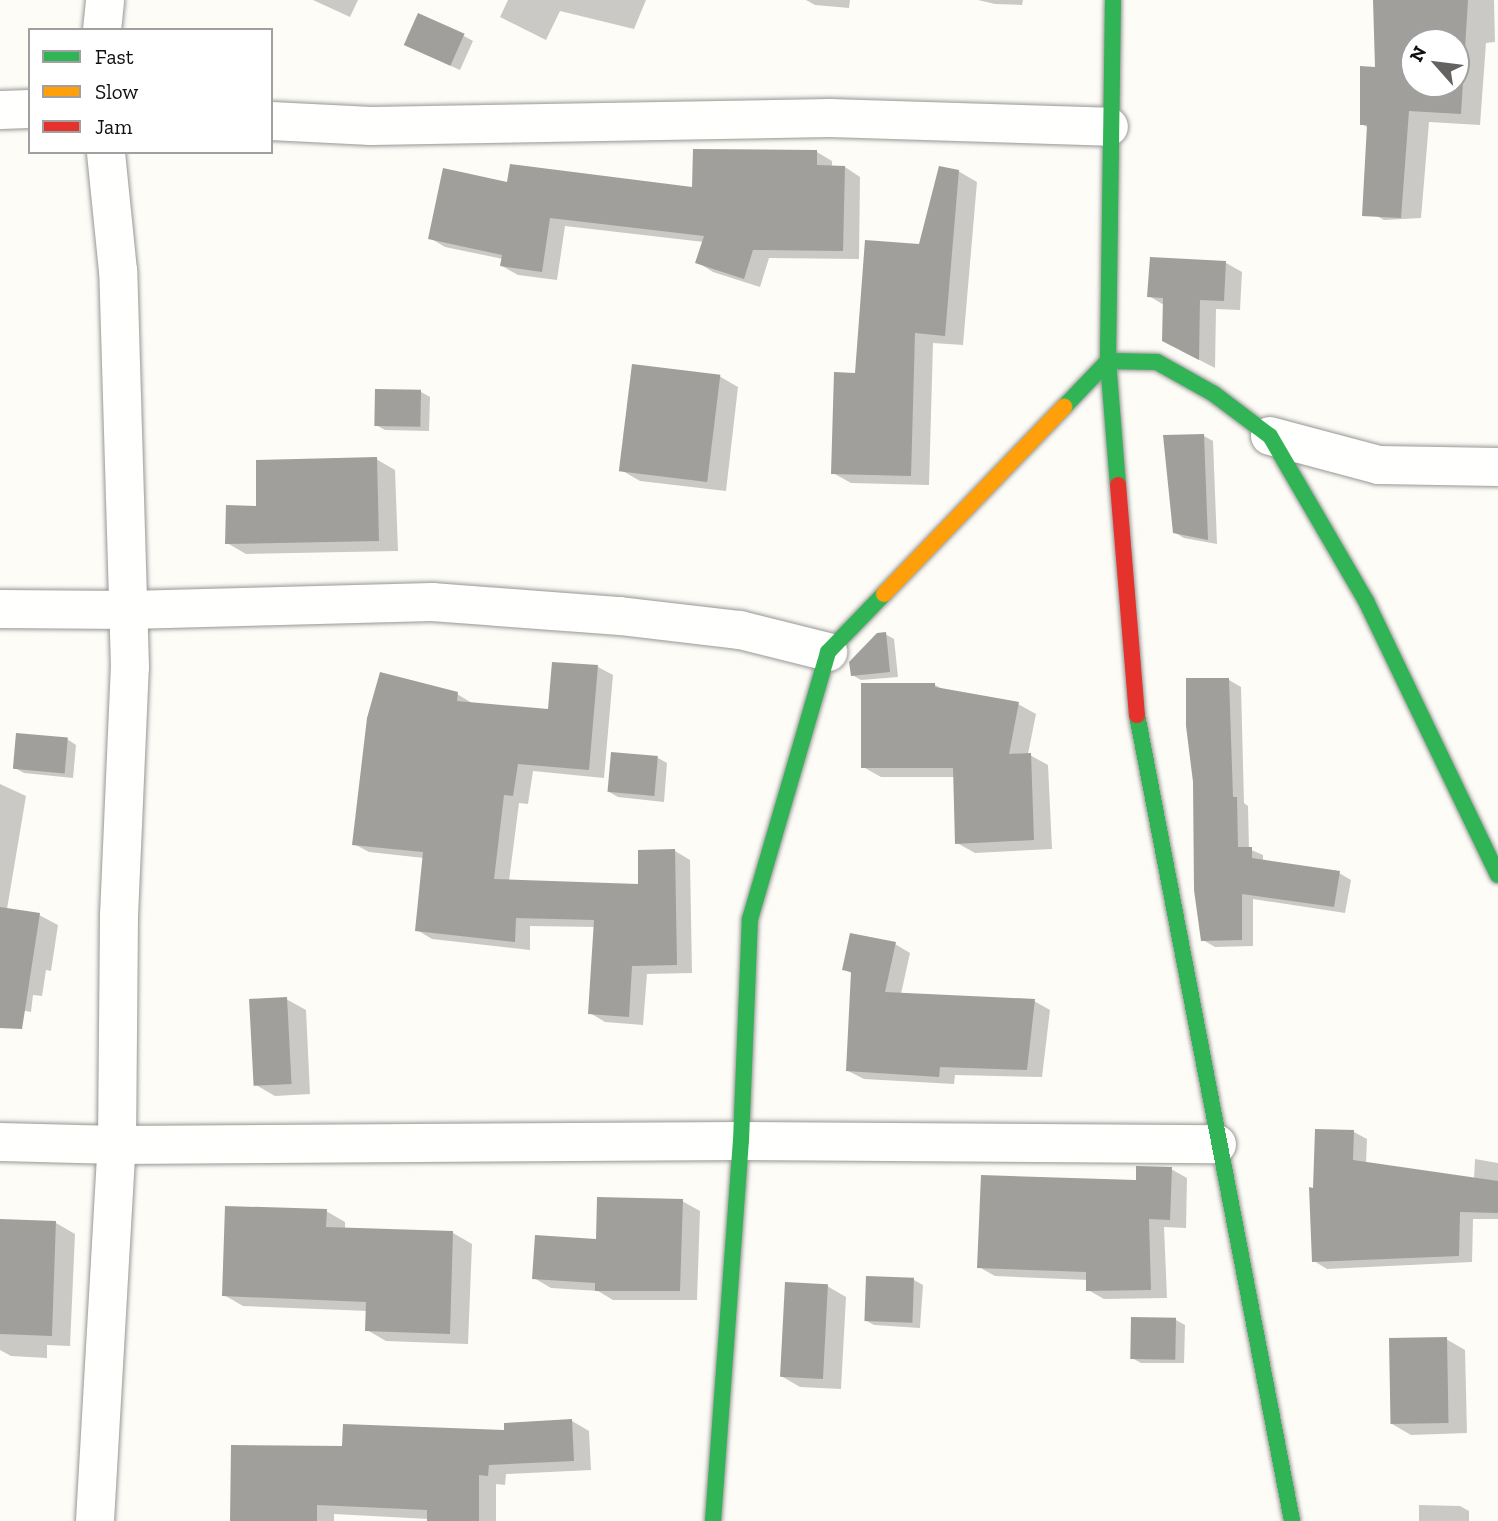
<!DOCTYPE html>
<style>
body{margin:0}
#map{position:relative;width:1498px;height:1521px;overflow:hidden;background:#fdfcf7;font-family:"Zilla Slab",serif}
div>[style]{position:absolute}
.shadow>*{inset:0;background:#0003}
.building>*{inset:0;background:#a19f9c;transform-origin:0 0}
.roads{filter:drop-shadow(0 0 2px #979795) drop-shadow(0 0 2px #979795)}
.street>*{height:38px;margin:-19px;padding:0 19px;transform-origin:19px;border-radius:19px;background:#fffffe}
.fast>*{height:16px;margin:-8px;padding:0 8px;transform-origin:8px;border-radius:8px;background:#30b455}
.slow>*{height:16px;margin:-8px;padding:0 8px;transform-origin:8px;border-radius:8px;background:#ff9f0a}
.jam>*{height:16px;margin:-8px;padding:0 8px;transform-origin:8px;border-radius:8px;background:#e5322d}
span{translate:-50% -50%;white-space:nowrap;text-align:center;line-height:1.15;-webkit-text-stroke:7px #fff;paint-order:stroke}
.legend{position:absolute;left:28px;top:28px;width:245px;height:126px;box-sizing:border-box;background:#fff;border:2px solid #a0a0a0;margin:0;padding:9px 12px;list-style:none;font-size:21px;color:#111}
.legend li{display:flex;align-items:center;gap:14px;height:35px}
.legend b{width:35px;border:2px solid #a0a0a0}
.north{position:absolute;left:1400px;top:28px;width:70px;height:70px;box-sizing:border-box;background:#fff;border:2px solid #a0a0a0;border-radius:50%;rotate:298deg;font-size:19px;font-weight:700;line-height:28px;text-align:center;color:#111}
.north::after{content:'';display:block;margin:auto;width:24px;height:32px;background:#646362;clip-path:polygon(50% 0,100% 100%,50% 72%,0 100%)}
</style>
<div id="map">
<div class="shadow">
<i style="clip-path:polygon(313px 0,358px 0,350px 17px)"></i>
<i style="clip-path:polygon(508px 0,646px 0,634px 29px,560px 11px,546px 40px,500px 17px)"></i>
<i style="clip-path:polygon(806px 0,850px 0,849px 8px,815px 5px)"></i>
<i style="clip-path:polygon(978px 0,1023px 0,1022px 5px,995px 4px)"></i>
<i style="clip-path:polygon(evenodd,1375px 0,1494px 0,1495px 42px,1486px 43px,1480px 125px,1429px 122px,1421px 218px,1384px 220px,1364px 209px,1369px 128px,1361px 124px,1376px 68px,1375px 0,1414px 42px,1456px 42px,1456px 84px,1414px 84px,1414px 42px)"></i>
<i style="clip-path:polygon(464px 36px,473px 41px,460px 70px,414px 49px)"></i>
<i style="clip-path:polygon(817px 152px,832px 161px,832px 167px,845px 167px,860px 177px,859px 259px,769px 258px,760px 287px,713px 272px,697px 262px,704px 242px,565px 226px,557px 280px,518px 275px,502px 266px,503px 259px,445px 247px,430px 238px,509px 185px,694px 189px)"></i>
<i style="clip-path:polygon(958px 171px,977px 182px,963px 345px,933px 343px,929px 485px,851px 483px,833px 473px,856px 374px)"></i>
<i style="clip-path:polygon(1226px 263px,1242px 272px,1240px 310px,1216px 309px,1215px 368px,1180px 350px,1164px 305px,1149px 296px)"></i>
<i style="clip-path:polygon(719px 376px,738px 387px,726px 491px,640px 481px,621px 470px)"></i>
<i style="clip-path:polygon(377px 391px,421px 392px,430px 397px,429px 431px,385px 430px,376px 425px)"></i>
<i style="clip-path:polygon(1204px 436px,1213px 441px,1217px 544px,1184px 538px,1174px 532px)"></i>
<i style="clip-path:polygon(376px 459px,395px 470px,398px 551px,246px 554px,227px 543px,257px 507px)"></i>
<i style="clip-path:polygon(885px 634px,894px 639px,898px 677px,861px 680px,852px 675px)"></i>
<i style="clip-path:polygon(598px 667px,613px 675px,604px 778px,533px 771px,528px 804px,519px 803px,509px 881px,640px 885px,675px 851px,690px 860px,692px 973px,647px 974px,643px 1025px,605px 1022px,590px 1013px,596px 927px,530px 926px,530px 950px,432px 939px,417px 930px,424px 858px,369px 852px,354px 844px,457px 694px,472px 703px,549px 711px)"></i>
<i style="clip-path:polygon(1229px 680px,1241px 687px,1244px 803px,1248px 806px,1249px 849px,1263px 855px,1263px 862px,1339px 873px,1351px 880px,1345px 913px,1253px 899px,1253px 946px,1215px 947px,1203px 940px)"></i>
<i style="clip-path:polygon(935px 685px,944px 690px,1018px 704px,1036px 714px,1028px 754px,1048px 765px,1052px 849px,975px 853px,957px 843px,955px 777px,881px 777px,863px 767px)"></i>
<i style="clip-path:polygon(67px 739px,76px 745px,73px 778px,24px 773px,15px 768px)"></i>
<i style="clip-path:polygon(658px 758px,667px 763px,664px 802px,618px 797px,609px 792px)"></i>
<i style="clip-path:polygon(0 784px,26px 796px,7px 909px,39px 915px,58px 925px,51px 971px,46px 970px,42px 996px,33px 995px,31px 1012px,0 1006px)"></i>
<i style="clip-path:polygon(895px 944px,910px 953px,901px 994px,1034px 1001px,1050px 1010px,1042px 1077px,955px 1075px,954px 1084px,864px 1079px,848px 1071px,853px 974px,844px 969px)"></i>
<i style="clip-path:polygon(286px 999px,306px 1010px,310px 1094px,275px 1096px,256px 1085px)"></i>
<i style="clip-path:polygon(1354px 1132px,1367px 1139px,1366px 1164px,1474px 1180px,1475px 1159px,1498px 1163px,1498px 1219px,1473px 1219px,1472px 1262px,1327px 1269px,1314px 1261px,1315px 1190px)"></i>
<i style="clip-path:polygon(1171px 1169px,1187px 1178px,1186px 1228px,1164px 1227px,1167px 1298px,1104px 1299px,1088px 1290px,1088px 1280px,995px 1276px,979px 1267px,1137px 1181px)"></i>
<i style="clip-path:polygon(682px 1201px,700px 1211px,697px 1300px,613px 1300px,598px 1291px,551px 1288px,534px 1278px,598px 1241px)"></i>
<i style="clip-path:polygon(326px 1211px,345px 1222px,345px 1229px,453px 1233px,472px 1244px,468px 1344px,386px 1341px,367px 1330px,368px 1311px,243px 1306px,224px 1295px)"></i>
<i style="clip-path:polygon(0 1221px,56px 1223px,75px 1234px,70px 1346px,47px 1345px,47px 1358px,11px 1356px,0 1350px)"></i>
<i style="clip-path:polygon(914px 1280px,923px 1285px,920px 1328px,874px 1325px,865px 1320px)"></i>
<i style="clip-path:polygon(827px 1286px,846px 1297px,841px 1389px,800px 1387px,781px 1376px)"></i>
<i style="clip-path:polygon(1132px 1319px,1176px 1320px,1185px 1325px,1184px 1363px,1141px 1363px,1132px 1358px)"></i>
<i style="clip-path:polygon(1446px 1339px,1465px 1350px,1467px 1433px,1411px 1435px,1392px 1424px)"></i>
<i style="clip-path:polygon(572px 1421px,589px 1431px,591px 1470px,506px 1474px,505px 1485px,496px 1484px,496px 1521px,429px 1521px,429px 1519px,334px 1514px,334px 1521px,232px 1521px,344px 1447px,506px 1432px)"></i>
<i style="clip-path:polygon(1419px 1505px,1460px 1506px,1469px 1511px,1469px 1521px,1419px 1521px)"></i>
</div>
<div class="building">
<i style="clip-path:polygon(evenodd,1373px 0,1468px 0,1461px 114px,1409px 111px,1401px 218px,1362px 216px,1367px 125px,1360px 125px,1360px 66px,1375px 67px,1373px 0,1414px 42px,1456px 42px,1456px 84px,1414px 84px,1414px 42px)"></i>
<i style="left:418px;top:13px;width:51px;height:35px;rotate:24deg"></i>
<i style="clip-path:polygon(693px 149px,817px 150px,817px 165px,845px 166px,843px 251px,753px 250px,744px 279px,695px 263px,704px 236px,550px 218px,542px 272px,500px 266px,502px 255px,428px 239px,443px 168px,507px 182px,510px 164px,692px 187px)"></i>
<i style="clip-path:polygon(939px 166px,959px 170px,945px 336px,915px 333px,911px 476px,831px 474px,834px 372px,855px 373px,865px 240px,919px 244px)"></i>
<i style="clip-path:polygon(1150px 257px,1226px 261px,1224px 301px,1200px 300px,1199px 360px,1162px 341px,1163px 298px,1147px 297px)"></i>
<i style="left:632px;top:364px;width:89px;height:108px;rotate:7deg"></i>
<i style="left:375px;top:389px;width:46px;height:37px;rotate:1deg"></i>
<i style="clip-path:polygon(1204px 434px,1208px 540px,1173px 533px,1163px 435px)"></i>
<i style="clip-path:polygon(377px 457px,379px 541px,225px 544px,226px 505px,256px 506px,256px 460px)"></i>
<i style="clip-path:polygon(886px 632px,890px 672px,851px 676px,849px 662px,877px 633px)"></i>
<i style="clip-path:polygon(552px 662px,598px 665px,589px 770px,518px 764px,513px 796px,504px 795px,494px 879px,638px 884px,638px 850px,675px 849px,677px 965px,632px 966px,629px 1017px,588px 1014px,594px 920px,516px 918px,515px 942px,415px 931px,423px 852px,352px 845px,367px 718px,380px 672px,458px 692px,457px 701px,548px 709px)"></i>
<i style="clip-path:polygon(1186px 678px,1229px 678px,1233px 797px,1237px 797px,1238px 847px,1252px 847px,1252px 858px,1340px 871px,1334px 907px,1242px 894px,1242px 940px,1201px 941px,1194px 890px,1193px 782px,1186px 726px)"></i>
<i style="clip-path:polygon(861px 683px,935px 683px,935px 687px,1019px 702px,1009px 754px,1031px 753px,1034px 840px,955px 844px,953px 768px,861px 768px)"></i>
<i style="left:16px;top:733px;width:52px;height:36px;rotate:5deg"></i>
<i style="left:611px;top:752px;width:47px;height:40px;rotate:5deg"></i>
<i style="clip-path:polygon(0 907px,40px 913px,22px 1029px,0 1028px)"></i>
<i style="clip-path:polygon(850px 933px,896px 942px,885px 992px,1035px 999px,1027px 1070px,940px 1067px,939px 1077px,846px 1071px,851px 972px,842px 970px)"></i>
<i style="left:287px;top:997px;width:87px;height:38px;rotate:87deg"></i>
<i style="clip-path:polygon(1315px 1129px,1354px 1130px,1353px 1160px,1498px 1181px,1498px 1213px,1460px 1212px,1459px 1256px,1312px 1262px,1309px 1187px,1313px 1188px)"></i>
<i style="clip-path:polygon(1136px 1166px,1172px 1167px,1170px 1220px,1149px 1219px,1151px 1290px,1086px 1291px,1086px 1272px,977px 1268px,981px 1175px,1136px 1180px)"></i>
<i style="clip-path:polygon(597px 1197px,683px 1199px,680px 1291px,595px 1291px,595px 1283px,532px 1279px,535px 1235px,596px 1239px)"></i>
<i style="clip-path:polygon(225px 1206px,327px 1209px,326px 1227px,453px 1231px,450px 1334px,365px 1331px,366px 1302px,222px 1296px)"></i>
<i style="left:0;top:1219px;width:56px;height:115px;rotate:2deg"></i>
<i style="left:866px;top:1276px;width:48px;height:45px;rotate:2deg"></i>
<i style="left:785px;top:1282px;width:43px;height:95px;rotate:3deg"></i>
<i style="left:1131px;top:1317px;width:45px;height:42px;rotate:1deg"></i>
<i style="left:1447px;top:1337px;width:86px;height:58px;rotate:89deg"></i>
<i style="clip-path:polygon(572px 1419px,574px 1461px,489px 1465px,488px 1476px,479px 1475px,479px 1521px,427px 1521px,427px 1510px,317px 1505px,317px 1521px,230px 1521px,231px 1445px,342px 1446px,343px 1424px,504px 1430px,504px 1423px)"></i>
</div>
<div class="roads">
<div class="street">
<i style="left:102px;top:30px;width:30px;rotate:-84deg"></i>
<i style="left:0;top:110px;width:30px;rotate:-2deg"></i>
<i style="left:271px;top:121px;width:100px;rotate:2.9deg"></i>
<i style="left:371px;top:126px;width:459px;rotate:-1deg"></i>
<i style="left:830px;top:118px;width:279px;rotate:1.8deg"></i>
<i style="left:1270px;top:436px;width:113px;rotate:14.9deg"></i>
<i style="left:1379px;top:465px;width:119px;rotate:1deg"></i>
<i style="left:0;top:609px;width:129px;rotate:0.4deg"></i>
<i style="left:129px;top:610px;width:303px;rotate:-1.5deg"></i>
<i style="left:432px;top:602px;width:189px;rotate:4.3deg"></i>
<i style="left:620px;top:616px;width:121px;rotate:6.7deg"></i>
<i style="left:740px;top:630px;width:91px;rotate:14deg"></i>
<i style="left:0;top:1142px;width:117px;rotate:1.5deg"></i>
<i style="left:117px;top:1145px;width:624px;rotate:-0.37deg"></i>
<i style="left:741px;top:1141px;width:476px;rotate:0.4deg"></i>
<i style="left:95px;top:1521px;width:377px;rotate:-86.7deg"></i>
<i style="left:117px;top:1145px;width:229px;rotate:-89.5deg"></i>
<i style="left:119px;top:916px;width:249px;rotate:-87.5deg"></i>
<i style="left:130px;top:667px;width:396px;rotate:-91.7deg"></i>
<i style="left:118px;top:271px;width:120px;rotate:-95.8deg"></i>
</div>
<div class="fast">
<i style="left:1113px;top:0;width:361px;rotate:90.8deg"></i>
<i style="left:1108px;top:361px;width:124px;rotate:85.4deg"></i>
<i style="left:1064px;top:407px;width:64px;rotate:-46.3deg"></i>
<i style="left:1108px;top:361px;width:49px;rotate:1.2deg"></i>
<i style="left:1157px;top:362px;width:65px;rotate:29.3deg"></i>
<i style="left:1214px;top:394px;width:70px;rotate:36.9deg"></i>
<i style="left:1270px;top:436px;width:191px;rotate:59.8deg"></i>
<i style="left:1366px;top:601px;width:304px;rotate:64.3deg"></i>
<i style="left:1137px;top:715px;width:821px;rotate:79.11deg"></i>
<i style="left:713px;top:1521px;width:381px;rotate:-85.8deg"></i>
<i style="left:741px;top:1141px;width:222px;rotate:-87.7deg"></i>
<i style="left:750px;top:919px;width:278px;rotate:-73.7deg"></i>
<i style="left:828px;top:652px;width:81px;rotate:-46deg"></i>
</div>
<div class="slow">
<i style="left:884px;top:594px;width:260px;rotate:-46.1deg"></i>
</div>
<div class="jam">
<i style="left:1118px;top:485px;width:231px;rotate:85.3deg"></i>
</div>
</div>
<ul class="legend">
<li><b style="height:9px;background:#30b455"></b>Fast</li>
<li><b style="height:9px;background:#ff9f0a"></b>Slow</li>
<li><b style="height:9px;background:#e5322d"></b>Jam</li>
</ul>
<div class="north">N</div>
</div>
